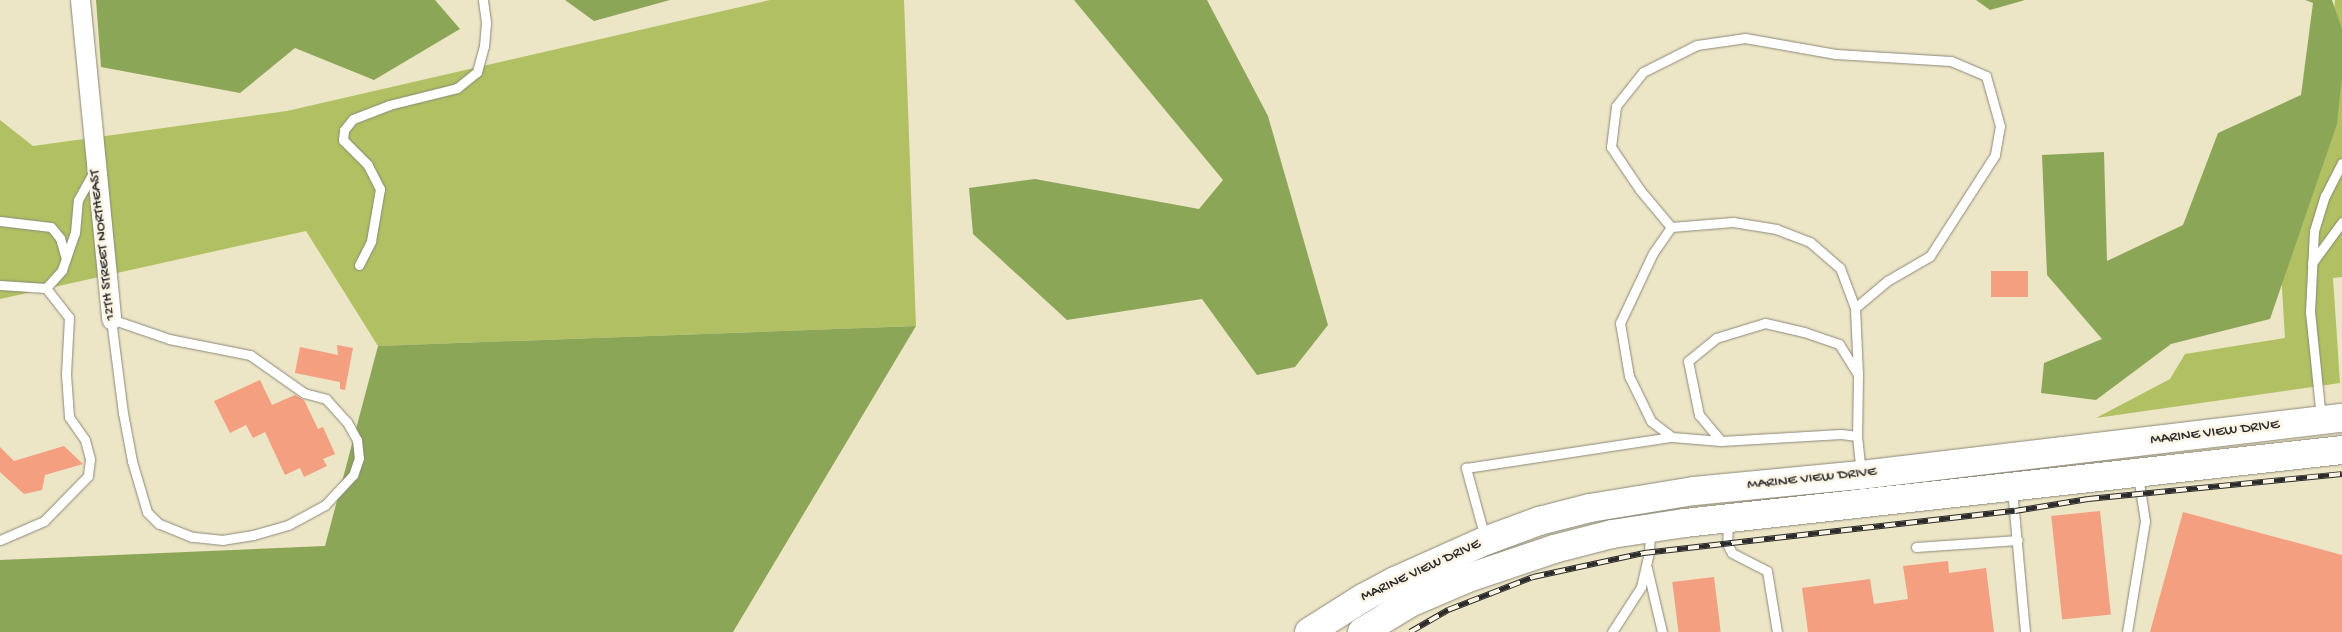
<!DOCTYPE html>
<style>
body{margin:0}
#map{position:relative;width:2342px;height:632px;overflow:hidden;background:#ece5c6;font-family:"Gochi Hand",sans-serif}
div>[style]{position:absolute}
.green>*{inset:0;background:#b1c062}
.forest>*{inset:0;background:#8ca658}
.building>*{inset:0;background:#f39f80;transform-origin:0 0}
.roads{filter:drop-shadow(0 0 1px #8c8878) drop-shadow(0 0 1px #8c8878)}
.service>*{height:9px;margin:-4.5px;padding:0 4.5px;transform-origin:4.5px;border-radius:4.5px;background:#fff}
.minor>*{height:19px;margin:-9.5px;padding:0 9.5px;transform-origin:9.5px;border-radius:9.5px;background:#fff}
.primary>*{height:28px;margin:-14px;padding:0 14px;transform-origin:14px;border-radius:14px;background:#fff}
.rail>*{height:5.5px;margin-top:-2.75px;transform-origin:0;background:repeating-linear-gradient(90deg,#fcf5e5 0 11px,#2b2b2b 0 22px);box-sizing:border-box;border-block:1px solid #2b2b2b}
span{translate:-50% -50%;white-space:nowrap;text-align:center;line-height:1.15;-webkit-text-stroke:5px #fcf5e5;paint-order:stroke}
.street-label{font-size:15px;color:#2b2b2b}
</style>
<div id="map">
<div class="green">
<i style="clip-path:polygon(770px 0,904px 0,916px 326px,378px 346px,306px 231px,0 299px,0 120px,33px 146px,287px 111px)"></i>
<i style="clip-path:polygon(2335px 0,2342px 0,2342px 277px,2333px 278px,2340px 383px,2096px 418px,2170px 379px,2185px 354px,2285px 338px,2278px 221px,2321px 151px)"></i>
</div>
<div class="forest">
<i style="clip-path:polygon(96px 0,435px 0,460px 29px,374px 80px,295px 48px,240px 93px,101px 67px)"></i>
<i style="clip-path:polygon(565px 0,670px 0,594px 21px)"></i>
<i style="clip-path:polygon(1074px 0,1207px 0,1268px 116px,1328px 325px,1295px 367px,1257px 375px,1202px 299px,1067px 320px,973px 234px,969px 188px,1035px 179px,1199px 209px,1223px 180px)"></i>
<i style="clip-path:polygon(1976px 0,2025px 0,1990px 10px)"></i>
<i style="clip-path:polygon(2305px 0,2332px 0,2342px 29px,2342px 77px,2337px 124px,2270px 319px,2171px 344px,2096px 400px,2041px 393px,2044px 363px,2102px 339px,2047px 275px,2042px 155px,2104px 152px,2107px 261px,2183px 225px,2218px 133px,2301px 95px,2313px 3px)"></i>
<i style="clip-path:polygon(916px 326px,733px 632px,0 632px,0 560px,325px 546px,378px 346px)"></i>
</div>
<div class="building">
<i style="left:1991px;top:271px;width:37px;height:26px"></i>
<i style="clip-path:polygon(337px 345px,353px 348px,345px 390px,340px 389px,340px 382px,295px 373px,300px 347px,338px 355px)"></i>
<i style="clip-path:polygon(260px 380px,272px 405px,295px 395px,304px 400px,318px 429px,323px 427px,335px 454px,323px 459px,327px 466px,304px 477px,300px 468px,285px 475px,265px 432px,253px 438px,246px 425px,230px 433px,214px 401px)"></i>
<i style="clip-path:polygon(64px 446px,83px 464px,45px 475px,42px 490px,24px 494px,0 472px,0 447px,14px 461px)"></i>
<i style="left:2100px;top:511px;width:104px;height:49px;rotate:84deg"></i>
<i style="clip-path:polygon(2183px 512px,2342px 555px,2342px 632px,2150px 632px)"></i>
<i style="clip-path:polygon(1948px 561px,1949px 573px,1986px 568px,1994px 632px,1808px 632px,1802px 588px,1870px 579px,1874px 604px,1908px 599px,1903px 566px)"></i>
<i style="left:1714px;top:577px;width:55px;height:42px;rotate:83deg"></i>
</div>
<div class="roads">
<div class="service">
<i style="left:0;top:221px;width:51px;rotate:6.7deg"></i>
<i style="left:51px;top:227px;width:14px;rotate:51deg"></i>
<i style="left:60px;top:238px;width:19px;rotate:74deg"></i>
<i style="left:1671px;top:227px;width:48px;rotate:-130deg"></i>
<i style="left:1640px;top:190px;width:52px;rotate:-124deg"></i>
<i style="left:1611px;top:147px;width:41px;rotate:-83deg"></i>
<i style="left:1616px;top:106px;width:43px;rotate:-51.5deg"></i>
<i style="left:1643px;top:72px;width:60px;rotate:-26.6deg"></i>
<i style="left:1697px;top:45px;width:49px;rotate:-8.3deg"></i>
<i style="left:1745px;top:38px;width:92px;rotate:10deg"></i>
<i style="left:1836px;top:54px;width:115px;rotate:3.5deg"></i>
<i style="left:1951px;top:61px;width:38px;rotate:23deg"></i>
<i style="left:1986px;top:76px;width:52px;rotate:74.4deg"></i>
<i style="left:2000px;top:126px;width:29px;rotate:100deg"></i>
<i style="left:1995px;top:155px;width:120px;rotate:122.8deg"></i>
<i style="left:1930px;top:256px;width:50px;rotate:149.8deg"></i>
<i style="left:1887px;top:281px;width:42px;rotate:139.8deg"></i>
<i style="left:2312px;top:263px;width:51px;rotate:-53.8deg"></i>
<i style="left:359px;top:265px;width:27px;rotate:-63deg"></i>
<i style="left:371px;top:241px;width:53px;rotate:-80.2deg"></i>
<i style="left:380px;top:189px;width:27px;rotate:-117deg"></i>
<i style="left:368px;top:165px;width:35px;rotate:-135deg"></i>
<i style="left:343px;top:140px;width:10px;rotate:-84deg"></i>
<i style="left:344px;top:130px;width:14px;rotate:-51deg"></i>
<i style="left:353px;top:119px;width:39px;rotate:-21deg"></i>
<i style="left:389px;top:105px;width:70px;rotate:-14deg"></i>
<i style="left:457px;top:88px;width:26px;rotate:-39deg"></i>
<i style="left:477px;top:72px;width:27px;rotate:-75deg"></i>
<i style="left:484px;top:46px;width:24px;rotate:-85deg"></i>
<i style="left:486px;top:22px;width:22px;rotate:-98deg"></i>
<i style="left:0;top:285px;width:46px;rotate:3.7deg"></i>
<i style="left:46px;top:288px;width:37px;rotate:52deg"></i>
<i style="left:69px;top:317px;width:57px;rotate:93deg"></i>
<i style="left:66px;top:374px;width:43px;rotate:86deg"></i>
<i style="left:69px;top:417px;width:28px;rotate:55deg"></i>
<i style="left:85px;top:440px;width:20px;rotate:75deg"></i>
<i style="left:90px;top:459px;width:17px;rotate:97deg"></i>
<i style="left:88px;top:476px;width:63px;rotate:134.4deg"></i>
<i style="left:44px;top:521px;width:48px;rotate:156.6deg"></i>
<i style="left:46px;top:288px;width:24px;rotate:-48deg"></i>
<i style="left:62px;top:270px;width:39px;rotate:-71deg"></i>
<i style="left:75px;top:233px;width:33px;rotate:-85deg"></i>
<i style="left:78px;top:200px;width:33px;rotate:-61deg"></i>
<i style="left:111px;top:319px;width:61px;rotate:19deg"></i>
<i style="left:169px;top:339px;width:83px;rotate:11.2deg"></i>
<i style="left:250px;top:355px;width:66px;rotate:35.1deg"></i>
<i style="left:304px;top:393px;width:23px;rotate:15deg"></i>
<i style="left:326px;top:399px;width:31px;rotate:48deg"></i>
<i style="left:347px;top:422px;width:21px;rotate:61deg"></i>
<i style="left:357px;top:440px;width:18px;rotate:84deg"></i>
<i style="left:359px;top:458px;width:18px;rotate:109deg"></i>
<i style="left:353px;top:475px;width:41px;rotate:133deg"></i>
<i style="left:325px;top:505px;width:42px;rotate:151.6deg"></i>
<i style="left:288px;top:525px;width:36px;rotate:164deg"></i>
<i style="left:253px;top:535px;width:30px;rotate:171deg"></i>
<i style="left:223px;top:540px;width:31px;rotate:-174deg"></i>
<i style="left:192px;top:537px;width:35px;rotate:-158deg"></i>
<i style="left:159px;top:524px;width:17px;rotate:-135deg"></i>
<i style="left:147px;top:512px;width:53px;rotate:-106.4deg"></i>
<i style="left:132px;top:461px;width:49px;rotate:-100.6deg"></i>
<i style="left:123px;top:413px;width:95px;rotate:-97.3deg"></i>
<i style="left:2321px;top:418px;width:107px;rotate:-95.9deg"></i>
<i style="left:2310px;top:312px;width:81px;rotate:-87.2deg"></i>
<i style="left:2314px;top:231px;width:37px;rotate:-73deg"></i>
<i style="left:2325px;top:196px;width:37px;rotate:-63deg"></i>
<i style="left:1672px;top:437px;width:26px;rotate:-143deg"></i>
<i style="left:1651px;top:421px;width:50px;rotate:-116.1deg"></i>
<i style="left:1629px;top:376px;width:54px;rotate:-99.6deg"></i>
<i style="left:1620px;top:323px;width:77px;rotate:-64.8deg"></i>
<i style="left:1653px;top:253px;width:32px;rotate:-55deg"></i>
<i style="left:1671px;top:227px;width:62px;rotate:-4.6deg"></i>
<i style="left:1733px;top:222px;width:44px;rotate:9.2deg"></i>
<i style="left:1776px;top:229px;width:36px;rotate:21deg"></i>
<i style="left:1810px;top:242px;width:40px;rotate:41deg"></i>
<i style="left:1840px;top:268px;width:43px;rotate:69.4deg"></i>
<i style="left:1855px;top:308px;width:67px;rotate:87.4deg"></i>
<i style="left:1858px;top:375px;width:61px;rotate:90.9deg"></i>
<i style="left:1857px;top:436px;width:36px;rotate:84deg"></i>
<i style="left:1721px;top:441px;width:34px;rotate:-130deg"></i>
<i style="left:1699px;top:415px;width:55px;rotate:-101.5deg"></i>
<i style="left:1688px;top:361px;width:36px;rotate:-39deg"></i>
<i style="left:1716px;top:338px;width:51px;rotate:-17deg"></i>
<i style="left:1765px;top:323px;width:40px;rotate:13deg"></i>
<i style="left:1804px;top:332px;width:37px;rotate:19deg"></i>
<i style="left:1839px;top:344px;width:34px;rotate:58deg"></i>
<i style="left:2012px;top:489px;width:144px;rotate:84.8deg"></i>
<i style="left:1728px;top:520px;width:24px;rotate:92deg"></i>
<i style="left:1727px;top:544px;width:10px;rotate:61deg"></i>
<i style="left:1732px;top:553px;width:39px;rotate:27deg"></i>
<i style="left:1767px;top:571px;width:62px;rotate:80.7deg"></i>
<i style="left:1485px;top:538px;width:73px;rotate:-105.2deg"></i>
<i style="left:1466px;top:468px;width:208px;rotate:-8.6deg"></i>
<i style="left:1672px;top:437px;width:49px;rotate:4.7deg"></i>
<i style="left:1721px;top:441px;width:120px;rotate:-3.3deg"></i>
<i style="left:1841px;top:434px;width:16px;rotate:7deg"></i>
<i style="left:1916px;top:547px;width:102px;rotate:-3.9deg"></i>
<i style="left:1647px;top:568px;width:66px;rotate:76.8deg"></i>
<i style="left:1612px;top:632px;width:54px;rotate:-57.2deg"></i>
<i style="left:1641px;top:587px;width:36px;rotate:-77deg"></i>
<i style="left:1649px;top:552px;width:21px;rotate:-87deg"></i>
<i style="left:2127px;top:632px;width:112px;rotate:-80.8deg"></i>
<i style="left:2145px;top:521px;width:46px;rotate:-98.8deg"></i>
</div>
<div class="minor">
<i style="left:80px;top:0;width:321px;rotate:84.4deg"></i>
</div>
<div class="primary">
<i style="left:1309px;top:632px;width:64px;rotate:-32.2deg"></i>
<i style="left:1363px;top:598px;width:36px;rotate:-28deg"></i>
<i style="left:1395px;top:581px;width:98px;rotate:-24deg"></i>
<i style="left:1485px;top:541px;width:58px;rotate:-20.3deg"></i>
<i style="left:1539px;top:521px;width:53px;rotate:-14.3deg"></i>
<i style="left:1590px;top:508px;width:105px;rotate:-9.3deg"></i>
<i style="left:1694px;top:491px;width:168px;rotate:-5.5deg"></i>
<i style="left:1861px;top:475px;width:484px;rotate:-6.8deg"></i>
<i style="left:1362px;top:632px;width:56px;rotate:-31.1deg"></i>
<i style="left:1410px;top:603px;width:63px;rotate:-23.3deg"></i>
<i style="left:1468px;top:578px;width:91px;rotate:-18.6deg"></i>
<i style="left:1554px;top:549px;width:60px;rotate:-14.5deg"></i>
<i style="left:1612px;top:534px;width:74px;rotate:-8.6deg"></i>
<i style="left:1685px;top:523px;width:661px;rotate:-6.34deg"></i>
</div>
</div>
<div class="rail">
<i style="left:1410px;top:632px;width:44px;rotate:-30.1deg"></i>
<i style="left:1448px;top:610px;width:91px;rotate:-21.2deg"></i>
<i style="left:1533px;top:577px;width:114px;rotate:-12.2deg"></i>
<i style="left:1644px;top:553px;width:373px;rotate:-6.5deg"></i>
<i style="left:2015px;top:511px;width:74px;rotate:-9.3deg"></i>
<i style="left:2088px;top:499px;width:255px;rotate:-5.6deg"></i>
</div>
<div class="street-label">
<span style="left:103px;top:245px;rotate:-96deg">12TH STREET NORTHEAST</span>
<span style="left:2215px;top:433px;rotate:-7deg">MARINE VIEW DRIVE</span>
<span style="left:1812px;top:479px;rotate:-6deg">MARINE VIEW DRIVE</span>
<span style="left:1421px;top:571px;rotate:-25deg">MARINE VIEW DRIVE</span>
</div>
</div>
